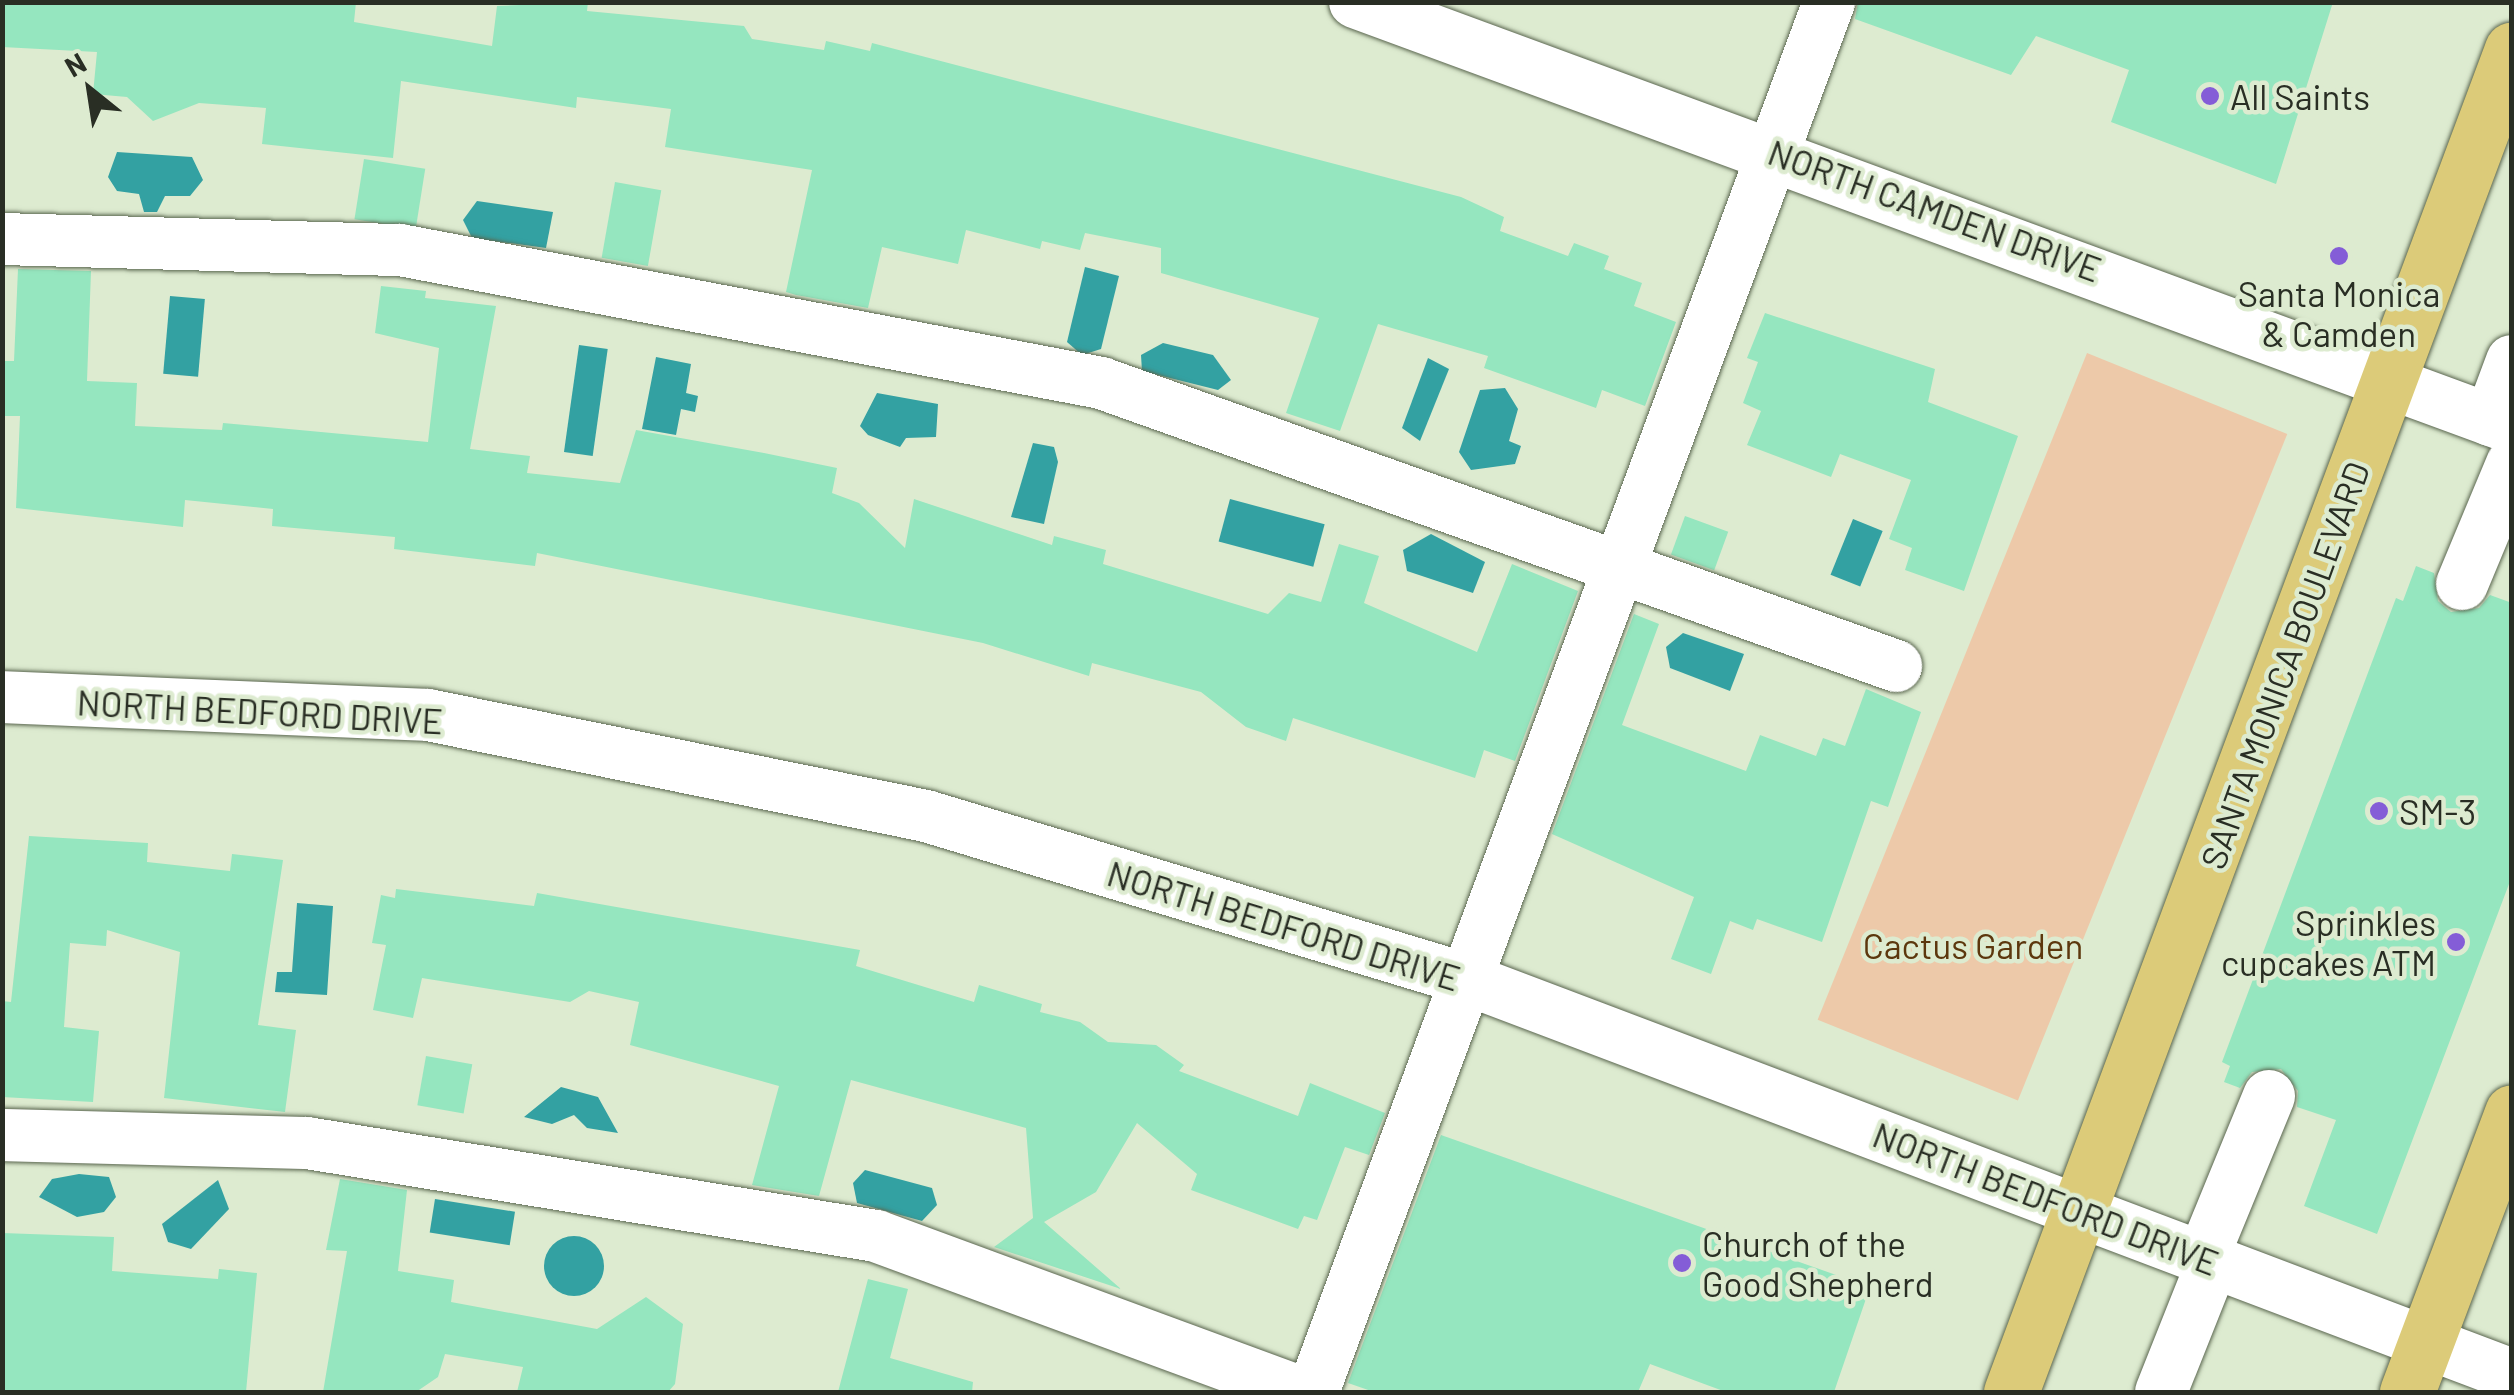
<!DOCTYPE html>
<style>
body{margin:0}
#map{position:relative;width:2514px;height:1395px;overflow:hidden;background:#ddebd0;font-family:Barlow,sans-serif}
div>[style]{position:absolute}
.green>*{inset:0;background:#edc9a9;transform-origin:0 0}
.water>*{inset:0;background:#33a1a2;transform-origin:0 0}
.round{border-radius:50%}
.building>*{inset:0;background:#95e6bf;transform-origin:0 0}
.roads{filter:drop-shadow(0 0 2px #5a664f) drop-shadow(0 0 2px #5a664f)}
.minor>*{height:52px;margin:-26px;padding:0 26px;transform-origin:26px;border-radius:26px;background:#fff}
.major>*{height:55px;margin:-27.5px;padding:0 27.5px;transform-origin:27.5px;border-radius:27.5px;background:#dccb79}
.dots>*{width:28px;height:28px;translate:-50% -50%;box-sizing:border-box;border:5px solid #ddebd0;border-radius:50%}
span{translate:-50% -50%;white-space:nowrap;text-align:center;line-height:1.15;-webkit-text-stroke:9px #ddebd0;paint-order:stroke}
.poi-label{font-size:35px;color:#292e24}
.left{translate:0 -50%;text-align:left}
.right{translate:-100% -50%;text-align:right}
.street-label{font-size:35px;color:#292e24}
.park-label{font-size:35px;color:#5c370d}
.frame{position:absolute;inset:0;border:5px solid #292e24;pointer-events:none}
.north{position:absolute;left:40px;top:40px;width:100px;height:100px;-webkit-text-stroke:8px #ddebd0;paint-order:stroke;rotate:330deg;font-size:28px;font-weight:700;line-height:40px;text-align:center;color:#292e24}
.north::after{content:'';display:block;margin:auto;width:35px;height:45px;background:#292e24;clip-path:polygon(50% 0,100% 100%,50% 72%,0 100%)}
</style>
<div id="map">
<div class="green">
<i style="left:2087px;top:353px;width:216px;height:719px;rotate:22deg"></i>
</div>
<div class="water">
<i style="clip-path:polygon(117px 152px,192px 157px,203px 180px,190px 196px,165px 196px,157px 212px,144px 212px,139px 194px,117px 191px,108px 177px)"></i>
<i style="clip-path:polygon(477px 201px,553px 212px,546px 248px,472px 238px,463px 220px)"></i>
<i style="clip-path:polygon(1085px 267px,1119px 276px,1101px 349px,1082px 355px,1067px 342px)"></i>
<i style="left:170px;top:296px;width:35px;height:78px;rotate:5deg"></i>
<i style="clip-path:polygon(1163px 343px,1213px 355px,1231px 380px,1218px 390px,1142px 371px,1141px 355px)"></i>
<i style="left:579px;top:345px;width:29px;height:108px;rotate:8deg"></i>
<i style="clip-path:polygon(656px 357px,691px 364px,686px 393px,698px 396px,695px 412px,681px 409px,676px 435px,642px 429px)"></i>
<i style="clip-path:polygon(1428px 358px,1449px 369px,1420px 441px,1402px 428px)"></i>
<i style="clip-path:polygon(1505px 388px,1518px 409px,1509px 441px,1521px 446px,1515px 464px,1471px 470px,1459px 452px,1480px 390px)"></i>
<i style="clip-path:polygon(877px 393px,938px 404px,936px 437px,906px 438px,900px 447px,868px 435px,860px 426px)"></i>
<i style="clip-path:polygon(1033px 443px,1054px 447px,1058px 462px,1044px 524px,1011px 517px)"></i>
<i style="left:1230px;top:499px;width:98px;height:44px;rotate:15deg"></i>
<i style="left:1853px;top:519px;width:32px;height:60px;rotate:22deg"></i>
<i style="clip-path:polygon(1431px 534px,1485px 562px,1473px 593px,1407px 571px,1403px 550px)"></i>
<i style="clip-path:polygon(1683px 633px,1744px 654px,1730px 691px,1670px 668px,1666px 647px)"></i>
<i style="clip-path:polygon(297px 903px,333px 906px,327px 995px,275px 992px,277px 972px,292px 972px)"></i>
<i style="clip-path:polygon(561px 1087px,598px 1097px,618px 1133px,587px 1128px,574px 1115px,552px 1124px,524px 1117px)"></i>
<i style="clip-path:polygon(865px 1170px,932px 1188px,937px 1205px,922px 1221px,857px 1203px,853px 1183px)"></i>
<i style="clip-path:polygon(79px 1174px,109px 1177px,116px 1197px,104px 1212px,77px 1217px,39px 1197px,52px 1179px)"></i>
<i style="clip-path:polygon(218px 1180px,229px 1209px,191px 1249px,168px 1242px,162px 1224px)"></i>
<i style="left:435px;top:1199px;width:81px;height:34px;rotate:9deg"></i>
<i class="round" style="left:544px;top:1236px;width:60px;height:60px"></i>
</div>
<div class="building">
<i style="clip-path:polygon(2px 2px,356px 2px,354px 22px,492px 46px,497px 6px,588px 2px,587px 11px,744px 26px,752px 39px,824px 50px,826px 41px,870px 51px,872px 43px,1461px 197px,1504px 217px,1500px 231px,1568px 256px,1574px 243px,1609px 256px,1604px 269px,1642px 283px,1634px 306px,1676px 322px,1645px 406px,1602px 390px,1596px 408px,1484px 368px,1488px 356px,1378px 324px,1340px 431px,1286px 413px,1319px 318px,1161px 273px,1161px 248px,1085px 233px,1080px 250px,1042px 241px,1040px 249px,966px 230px,958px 264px,882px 247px,868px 308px,796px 295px,786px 292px,812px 170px,665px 147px,671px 109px,577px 97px,576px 108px,401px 81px,393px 158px,262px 144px,266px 108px,199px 103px,153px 121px,127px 97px,93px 94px,97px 52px,2px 47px)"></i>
<i style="clip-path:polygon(1858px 2px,2333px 2px,2276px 184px,2111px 122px,2129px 70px,2036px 36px,2011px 75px,1855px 19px)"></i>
<i style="left:364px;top:159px;width:62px;height:61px;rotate:9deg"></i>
<i style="left:615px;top:182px;width:47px;height:77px;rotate:10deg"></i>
<i style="clip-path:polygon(18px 269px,91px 271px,87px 381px,137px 383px,135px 426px,222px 430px,223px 423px,428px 442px,439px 348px,375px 333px,381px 286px,426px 291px,425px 298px,496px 306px,470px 449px,530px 456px,527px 473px,620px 483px,636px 430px,764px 453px,837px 468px,832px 493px,859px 503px,905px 548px,914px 499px,1052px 545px,1054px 536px,1106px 550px,1103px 564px,1268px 614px,1289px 593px,1321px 602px,1339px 544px,1379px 556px,1364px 603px,1477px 652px,1512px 564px,1578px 591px,1515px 761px,1484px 750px,1475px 778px,1293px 718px,1286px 741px,1246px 727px,1201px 692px,1092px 663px,1089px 676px,983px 643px,537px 553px,535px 566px,394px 549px,395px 537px,272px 526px,273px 509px,185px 500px,183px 527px,16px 508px,20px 416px,2px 416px,2px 361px,14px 361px)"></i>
<i style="clip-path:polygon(1765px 313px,1935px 369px,1928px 402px,2018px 436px,1964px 591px,1905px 570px,1912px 548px,1889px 539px,1911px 480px,1840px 454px,1831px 477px,1747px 445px,1761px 411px,1743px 403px,1758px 362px,1747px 358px)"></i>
<i style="left:1685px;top:516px;width:46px;height:41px;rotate:20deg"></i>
<i style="clip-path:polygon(2416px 566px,2434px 573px,2438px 601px,2451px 612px,2479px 608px,2490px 595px,2512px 603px,2512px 876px,2377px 1234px,2304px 1206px,2336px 1120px,2297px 1107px,2298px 1091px,2281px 1069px,2252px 1072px,2240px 1088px,2224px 1082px,2230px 1066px,2222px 1062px,2396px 598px,2403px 601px)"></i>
<i style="clip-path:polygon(1634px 614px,1659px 624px,1622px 725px,1746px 771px,1760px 735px,1816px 756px,1823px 738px,1845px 746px,1866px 689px,1921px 712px,1888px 807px,1871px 801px,1822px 942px,1757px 919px,1753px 930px,1730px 921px,1711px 974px,1671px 959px,1694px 897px,1552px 834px)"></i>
<i style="clip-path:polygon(29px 836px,148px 843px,147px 862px,230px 871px,232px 854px,283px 860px,258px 1025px,296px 1030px,285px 1112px,164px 1098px,180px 952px,107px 930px,106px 946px,70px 943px,64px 1027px,99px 1031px,93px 1102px,2px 1097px,2px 1001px,11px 1002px)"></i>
<i style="clip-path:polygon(396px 889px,534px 906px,537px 893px,860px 950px,856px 966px,974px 1002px,979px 985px,1042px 1004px,1040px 1012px,1080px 1022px,1108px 1042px,1156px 1045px,1184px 1065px,1179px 1071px,1298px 1116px,1310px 1083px,1385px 1113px,1369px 1155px,1345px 1147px,1317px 1220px,1304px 1216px,1298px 1229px,1191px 1190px,1197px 1174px,1137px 1123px,1096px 1192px,1044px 1222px,1121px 1289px,994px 1247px,1033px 1218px,1026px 1128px,851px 1080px,819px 1196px,752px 1185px,779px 1086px,630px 1045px,639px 1002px,589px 991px,570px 1002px,422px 978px,413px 1018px,373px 1010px,386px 945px,372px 943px,381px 895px,395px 898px)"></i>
<i style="left:426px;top:1056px;width:47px;height:50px;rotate:10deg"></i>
<i style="clip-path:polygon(1441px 1135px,1870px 1287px,1834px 1392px,1726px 1392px,1650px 1364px,1638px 1392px,1374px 1392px,1348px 1383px)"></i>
<i style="clip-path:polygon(340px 1179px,407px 1190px,398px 1271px,454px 1280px,451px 1302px,597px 1329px,646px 1297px,683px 1324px,675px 1384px,668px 1392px,517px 1392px,523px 1367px,445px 1354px,438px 1377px,416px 1392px,323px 1392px,347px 1251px,326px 1250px)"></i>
<i style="clip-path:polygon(2px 1233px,114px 1237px,112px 1271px,218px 1279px,219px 1269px,257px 1273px,246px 1392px,2px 1392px)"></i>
<i style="clip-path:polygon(868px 1279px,908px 1289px,890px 1358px,973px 1382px,972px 1392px,838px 1392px)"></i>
</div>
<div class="roads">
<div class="minor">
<i style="left:1355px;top:2px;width:1233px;rotate:20.21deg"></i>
<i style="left:2px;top:239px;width:398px;rotate:1.6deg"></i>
<i style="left:400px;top:250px;width:714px;rotate:10.74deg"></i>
<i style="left:1101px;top:383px;width:844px;rotate:19.59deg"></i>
<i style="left:2490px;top:420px;width:63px;rotate:-69.6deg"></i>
<i style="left:2462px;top:584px;width:130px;rotate:-67.4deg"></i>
<i style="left:2px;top:697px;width:426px;rotate:2.4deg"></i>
<i style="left:428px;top:715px;width:508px;rotate:11.46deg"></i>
<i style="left:926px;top:816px;width:564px;rotate:16.8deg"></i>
<i style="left:1466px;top:979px;width:1118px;rotate:20.74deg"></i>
<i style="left:2px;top:1135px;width:305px;rotate:1.5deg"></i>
<i style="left:307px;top:1143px;width:577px;rotate:9.28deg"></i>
<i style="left:876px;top:1236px;width:452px;rotate:20.2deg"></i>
<i style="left:2203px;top:1257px;width:174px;rotate:-67.7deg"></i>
<i style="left:1313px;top:1392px;width:1483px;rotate:-69.63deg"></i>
<i style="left:2161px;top:1392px;width:141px;rotate:-68.3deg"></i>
</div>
<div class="major">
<i style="left:2011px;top:1392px;width:1433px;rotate:-69.54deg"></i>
<i style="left:2407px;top:1392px;width:299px;rotate:-69.4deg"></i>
</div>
</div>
<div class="dots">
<i style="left:2210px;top:96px;background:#845dd7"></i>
<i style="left:2339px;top:256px;background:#845dd7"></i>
<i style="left:2379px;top:811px;background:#845dd7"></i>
<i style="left:2456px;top:942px;background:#845dd7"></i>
<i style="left:1682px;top:1263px;background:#845dd7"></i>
</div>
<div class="poi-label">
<span class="left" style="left:2230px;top:96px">All Saints</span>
<span style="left:2339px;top:313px">Santa Monica<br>&amp; Camden</span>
<span class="left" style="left:2399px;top:811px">SM-3</span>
<span class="right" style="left:2436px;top:942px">Sprinkles<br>cupcakes ATM</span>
<span class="left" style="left:1702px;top:1263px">Church of the<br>Good Shepherd</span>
</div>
<div class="street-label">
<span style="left:1935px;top:210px;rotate:20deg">NORTH CAMDEN DRIVE</span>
<span style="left:2284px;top:665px;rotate:-70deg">SANTA MONICA BOULEVARD</span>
<span style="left:260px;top:711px;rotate:3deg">NORTH BEDFORD DRIVE</span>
<span style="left:1284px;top:925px;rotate:17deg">NORTH BEDFORD DRIVE</span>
<span style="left:2046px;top:1198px;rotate:21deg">NORTH BEDFORD DRIVE</span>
</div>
<div class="park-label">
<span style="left:1973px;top:945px">Cactus Garden</span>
</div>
<div class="frame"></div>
<div class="north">N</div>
</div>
